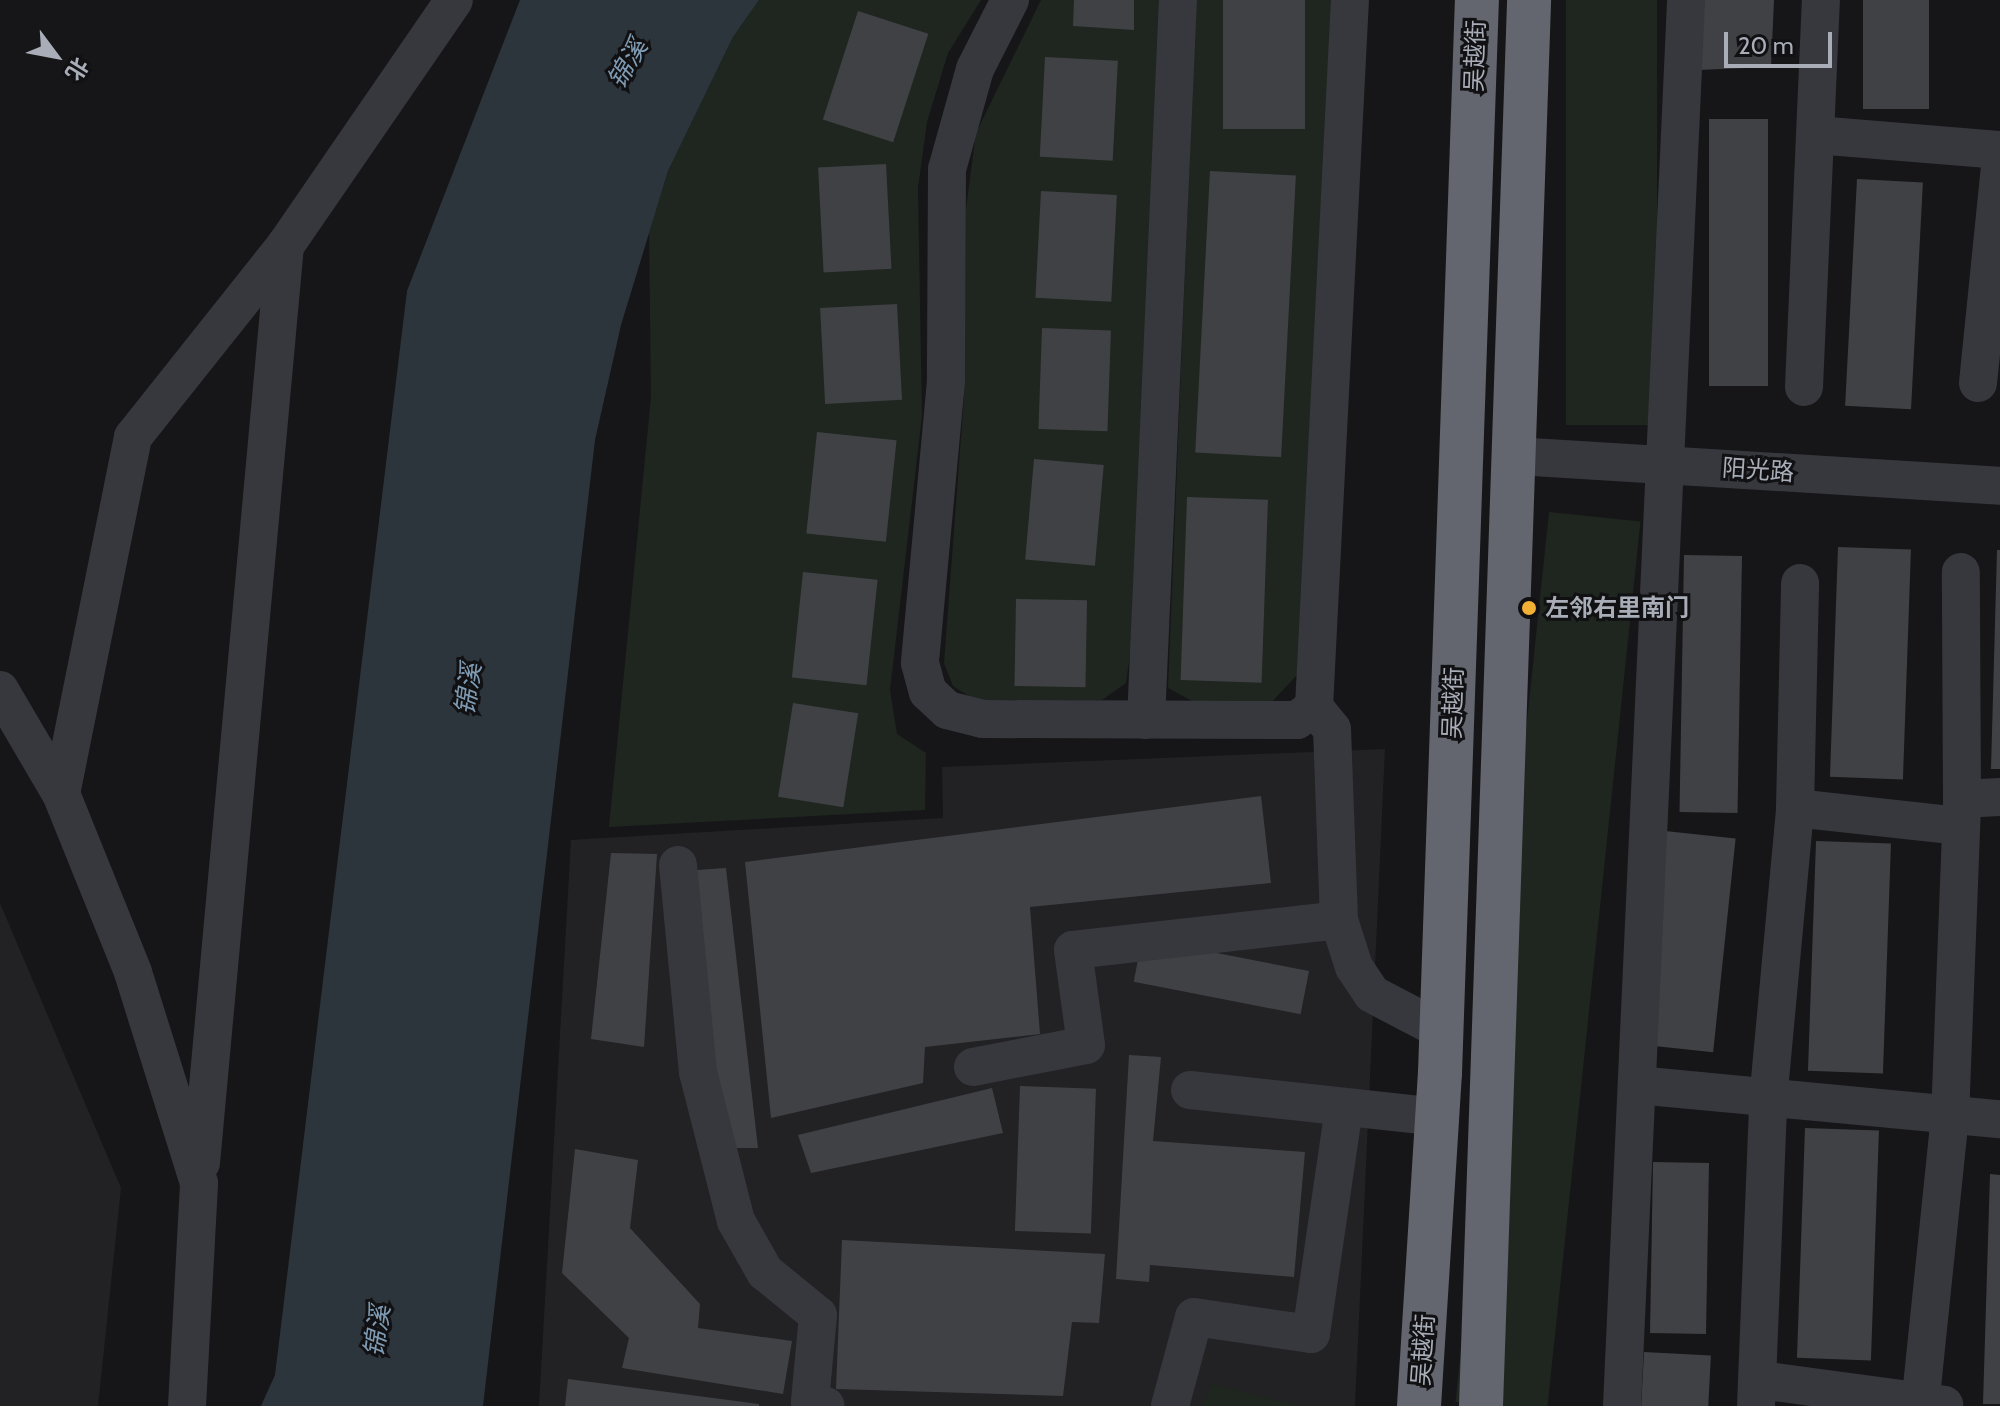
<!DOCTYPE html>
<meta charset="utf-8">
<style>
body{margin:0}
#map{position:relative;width:2000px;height:1406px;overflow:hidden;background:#161618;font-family:Cabin,"Noto Sans SC",sans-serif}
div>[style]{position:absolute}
.built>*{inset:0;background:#222225}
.green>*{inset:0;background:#1e261f;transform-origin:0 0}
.water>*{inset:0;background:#2c353c}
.building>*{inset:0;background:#404145;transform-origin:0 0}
.minor>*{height:38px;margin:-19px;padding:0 19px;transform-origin:19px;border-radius:19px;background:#37383d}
.highway>*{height:44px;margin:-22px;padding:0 22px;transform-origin:22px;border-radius:22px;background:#63666e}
.dots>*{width:22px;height:22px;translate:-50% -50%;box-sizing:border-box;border:4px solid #111113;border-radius:50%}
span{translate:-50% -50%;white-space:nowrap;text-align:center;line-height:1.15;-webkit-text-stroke:6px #111113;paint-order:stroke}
.street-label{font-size:24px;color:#a8adb8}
.poi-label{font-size:24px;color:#a8adb8;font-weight:700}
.left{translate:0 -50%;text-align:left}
.water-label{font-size:26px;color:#7f9bb3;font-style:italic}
.north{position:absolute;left:16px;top:16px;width:80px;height:80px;-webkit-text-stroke:6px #111113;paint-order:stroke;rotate:122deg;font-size:22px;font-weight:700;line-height:32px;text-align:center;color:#a8adb8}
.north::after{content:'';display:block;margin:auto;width:28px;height:36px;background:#a8adb8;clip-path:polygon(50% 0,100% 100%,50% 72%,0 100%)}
.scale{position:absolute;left:1724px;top:32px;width:108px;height:36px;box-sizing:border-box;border:4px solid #a8adb8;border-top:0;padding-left:10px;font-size:24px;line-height:28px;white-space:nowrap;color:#a8adb8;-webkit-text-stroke:6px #111113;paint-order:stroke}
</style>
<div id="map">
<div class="built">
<i style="clip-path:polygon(1385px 749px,1355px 1406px,539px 1406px,571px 840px,943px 818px,942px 767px)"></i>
<i style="clip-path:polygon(0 903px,121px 1188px,98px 1406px,0 1406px)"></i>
</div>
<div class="green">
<i style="clip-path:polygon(759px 0,981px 0,948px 53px,927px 122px,918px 188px,922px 416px,890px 690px,897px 734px,926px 753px,925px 810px,609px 827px,651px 397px,649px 232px,668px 171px,733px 37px)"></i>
<i style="clip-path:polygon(1041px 0,1167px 0,1131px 647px,1126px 683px,1102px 700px,975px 700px,953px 686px,944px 663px,964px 397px,966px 209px,976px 133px)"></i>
<i style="clip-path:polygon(1196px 0,1341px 0,1330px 248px,1297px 675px,1269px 705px,1192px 701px,1168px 688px)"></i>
<i style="left:1566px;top:0;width:91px;height:425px"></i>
<i style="left:1549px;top:512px;width:92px;height:895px;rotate:6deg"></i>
<i style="clip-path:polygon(1212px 1384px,1300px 1406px,1202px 1406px)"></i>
</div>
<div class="water">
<i style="clip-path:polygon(520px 0,759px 0,733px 37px,668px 171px,621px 325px,595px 440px,483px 1406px,261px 1406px,275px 1375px,407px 291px)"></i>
</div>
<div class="building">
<i style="clip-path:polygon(1074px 0,1134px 0,1134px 30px,1073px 26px)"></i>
<i style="left:1223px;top:0;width:82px;height:129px"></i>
<i style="clip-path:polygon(1703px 0,1774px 0,1771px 67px,1698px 70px)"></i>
<i style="left:1863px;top:0;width:66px;height:109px"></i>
<i style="left:858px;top:11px;width:74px;height:114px;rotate:18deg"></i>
<i style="left:1045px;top:57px;width:73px;height:100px;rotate:3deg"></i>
<i style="left:1709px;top:119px;width:59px;height:267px"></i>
<i style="left:886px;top:164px;width:105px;height:68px;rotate:87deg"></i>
<i style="left:1210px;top:171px;width:86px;height:282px;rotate:3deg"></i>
<i style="left:1857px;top:179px;width:66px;height:227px;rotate:3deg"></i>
<i style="left:1041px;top:191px;width:76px;height:107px;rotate:3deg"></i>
<i style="left:897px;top:304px;width:96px;height:77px;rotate:87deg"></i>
<i style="left:1042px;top:328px;width:69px;height:101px;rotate:2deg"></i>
<i style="left:817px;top:432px;width:80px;height:102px;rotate:6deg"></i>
<i style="left:1034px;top:459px;width:70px;height:101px;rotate:5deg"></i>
<i style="left:1187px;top:497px;width:81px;height:183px;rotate:2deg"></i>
<i style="left:1838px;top:547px;width:73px;height:230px;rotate:2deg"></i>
<i style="clip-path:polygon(1997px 550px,2000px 550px,2000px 769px,1991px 769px)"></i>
<i style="left:1684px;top:555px;width:58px;height:257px;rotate:1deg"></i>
<i style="left:803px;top:572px;width:75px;height:106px;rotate:6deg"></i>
<i style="left:1016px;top:599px;width:71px;height:87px;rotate:1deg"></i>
<i style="left:793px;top:703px;width:66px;height:95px;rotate:9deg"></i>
<i style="clip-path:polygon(1261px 796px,1271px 883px,1030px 907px,1040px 1034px,925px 1047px,923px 1083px,771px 1118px,745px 862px)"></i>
<i style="left:1665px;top:831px;width:71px;height:215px;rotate:6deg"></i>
<i style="left:1816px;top:841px;width:75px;height:230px;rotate:2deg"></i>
<i style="clip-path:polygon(611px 853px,657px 854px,644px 1047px,591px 1039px)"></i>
<i style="clip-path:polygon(726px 868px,758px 1148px,717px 1148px,697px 870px)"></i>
<i style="left:1309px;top:971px;width:44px;height:170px;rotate:101deg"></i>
<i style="clip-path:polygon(1129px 1055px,1161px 1057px,1153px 1141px,1305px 1152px,1294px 1277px,1150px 1265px,1149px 1282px,1116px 1279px)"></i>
<i style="left:1020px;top:1086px;width:76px;height:145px;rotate:2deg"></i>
<i style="clip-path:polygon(992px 1088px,1003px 1133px,811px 1173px,798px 1135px)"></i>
<i style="left:1805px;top:1128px;width:74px;height:230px;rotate:2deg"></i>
<i style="clip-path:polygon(575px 1149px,638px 1160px,630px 1228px,700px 1304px,698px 1328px,792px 1341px,783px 1394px,622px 1368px,629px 1338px,562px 1273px)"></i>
<i style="left:1653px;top:1162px;width:56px;height:171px;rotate:1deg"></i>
<i style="clip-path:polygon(1990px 1174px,2000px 1175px,2000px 1404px,1983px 1404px)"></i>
<i style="clip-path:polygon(842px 1240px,1105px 1254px,1099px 1323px,1072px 1322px,1063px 1396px,836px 1389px)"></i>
<i style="left:1644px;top:1352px;width:67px;height:54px;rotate:3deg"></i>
<i style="clip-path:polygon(568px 1379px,759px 1404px,759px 1406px,565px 1406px)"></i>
</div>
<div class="minor">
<i style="left:1010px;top:0;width:77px;rotate:116.9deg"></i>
<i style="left:975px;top:69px;width:104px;rotate:105.6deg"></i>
<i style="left:947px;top:169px;width:212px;rotate:90.3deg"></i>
<i style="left:946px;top:381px;width:283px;rotate:95.3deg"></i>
<i style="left:920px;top:663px;width:30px;rotate:75deg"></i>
<i style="left:928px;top:692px;width:26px;rotate:43deg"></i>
<i style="left:947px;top:710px;width:36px;rotate:14deg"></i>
<i style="left:982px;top:719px;width:315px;rotate:0.2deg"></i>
<i style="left:1297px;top:720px;width:21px;rotate:-37deg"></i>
<i style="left:1314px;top:707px;width:708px;rotate:-87.09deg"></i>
<i style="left:1816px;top:135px;width:185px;rotate:4.7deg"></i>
<i style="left:1978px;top:383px;width:217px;rotate:-84.2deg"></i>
<i style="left:1804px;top:387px;width:387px;rotate:-87.5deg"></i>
<i style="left:1515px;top:456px;width:486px;rotate:3.5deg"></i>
<i style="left:0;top:690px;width:121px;rotate:59.6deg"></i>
<i style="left:1314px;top:707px;width:28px;rotate:51deg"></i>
<i style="left:1332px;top:729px;width:191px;rotate:87.9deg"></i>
<i style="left:1339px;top:920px;width:49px;rotate:72.3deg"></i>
<i style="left:1354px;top:967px;width:32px;rotate:56deg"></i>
<i style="left:1372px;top:994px;width:78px;rotate:27.6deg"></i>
<i style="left:1146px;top:720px;width:721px;rotate:-87.46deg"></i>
<i style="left:1962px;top:799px;width:38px;rotate:-3deg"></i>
<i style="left:1795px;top:808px;width:167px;rotate:6.2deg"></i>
<i style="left:678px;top:865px;width:208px;rotate:84.5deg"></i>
<i style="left:698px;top:1072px;width:154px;rotate:75.7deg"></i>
<i style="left:736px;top:1221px;width:59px;rotate:60.4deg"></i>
<i style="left:765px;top:1272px;width:68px;rotate:39.1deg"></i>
<i style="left:818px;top:1315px;width:87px;rotate:95.3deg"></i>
<i style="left:810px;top:1402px;width:16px;rotate:14deg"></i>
<i style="left:973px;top:1067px;width:115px;rotate:-11deg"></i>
<i style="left:1086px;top:1045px;width:96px;rotate:-97.8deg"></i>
<i style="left:1073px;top:950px;width:268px;rotate:-6.4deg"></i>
<i style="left:1637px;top:1085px;width:365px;rotate:5.4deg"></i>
<i style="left:1190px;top:1090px;width:249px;rotate:6.2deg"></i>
<i style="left:201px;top:1163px;width:921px;rotate:-84.77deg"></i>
<i style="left:1760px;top:1380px;width:186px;rotate:7.7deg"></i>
<i style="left:187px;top:1406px;width:223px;rotate:-86.9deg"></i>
<i style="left:199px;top:1183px;width:221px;rotate:-107.4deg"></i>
<i style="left:133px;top:972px;width:192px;rotate:-112deg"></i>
<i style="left:61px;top:794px;width:364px;rotate:-78.6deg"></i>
<i style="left:133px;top:437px;width:244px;rotate:-51.5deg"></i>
<i style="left:285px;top:246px;width:298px;rotate:-55.5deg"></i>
<i style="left:1170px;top:1406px;width:92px;rotate:-74.9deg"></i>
<i style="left:1194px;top:1317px;width:118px;rotate:8.3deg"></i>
<i style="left:1311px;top:1334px;width:229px;rotate:-81.7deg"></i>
<i style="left:1622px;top:1406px;width:1407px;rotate:-87.39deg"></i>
<i style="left:1756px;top:1406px;width:305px;rotate:-87.7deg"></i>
<i style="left:1768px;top:1101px;width:294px;rotate:-84.7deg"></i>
<i style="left:1795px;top:808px;width:225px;rotate:-88.7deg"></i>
<i style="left:1920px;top:1406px;width:290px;rotate:-84.1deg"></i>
<i style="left:1950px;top:1118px;width:319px;rotate:-87.8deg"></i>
<i style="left:1962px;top:799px;width:227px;rotate:-90.3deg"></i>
</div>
<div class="highway">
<i style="left:1419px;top:1406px;width:334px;rotate:-86.4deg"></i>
<i style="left:1440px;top:1073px;width:1074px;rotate:-88.03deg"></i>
<i style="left:1481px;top:1406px;width:1407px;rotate:-88.04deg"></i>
</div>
<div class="dots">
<i style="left:1529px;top:608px;background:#f2b134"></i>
</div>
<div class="street-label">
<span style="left:1475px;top:56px;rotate:-88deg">吴越街</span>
<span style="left:1758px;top:470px;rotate:4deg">阳光路</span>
<span style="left:1453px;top:703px;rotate:-88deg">吴越街</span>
<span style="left:1423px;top:1350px;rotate:-86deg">吴越街</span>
</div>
<div class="poi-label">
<span class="left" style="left:1545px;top:608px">左邻右里南门</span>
</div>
<div class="water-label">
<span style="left:628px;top:64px;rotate:-60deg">锦溪</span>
<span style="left:469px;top:689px;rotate:-82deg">锦溪</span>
<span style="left:378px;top:1331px;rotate:-82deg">锦溪</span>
</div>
<div class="north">北</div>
<div class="scale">20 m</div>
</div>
